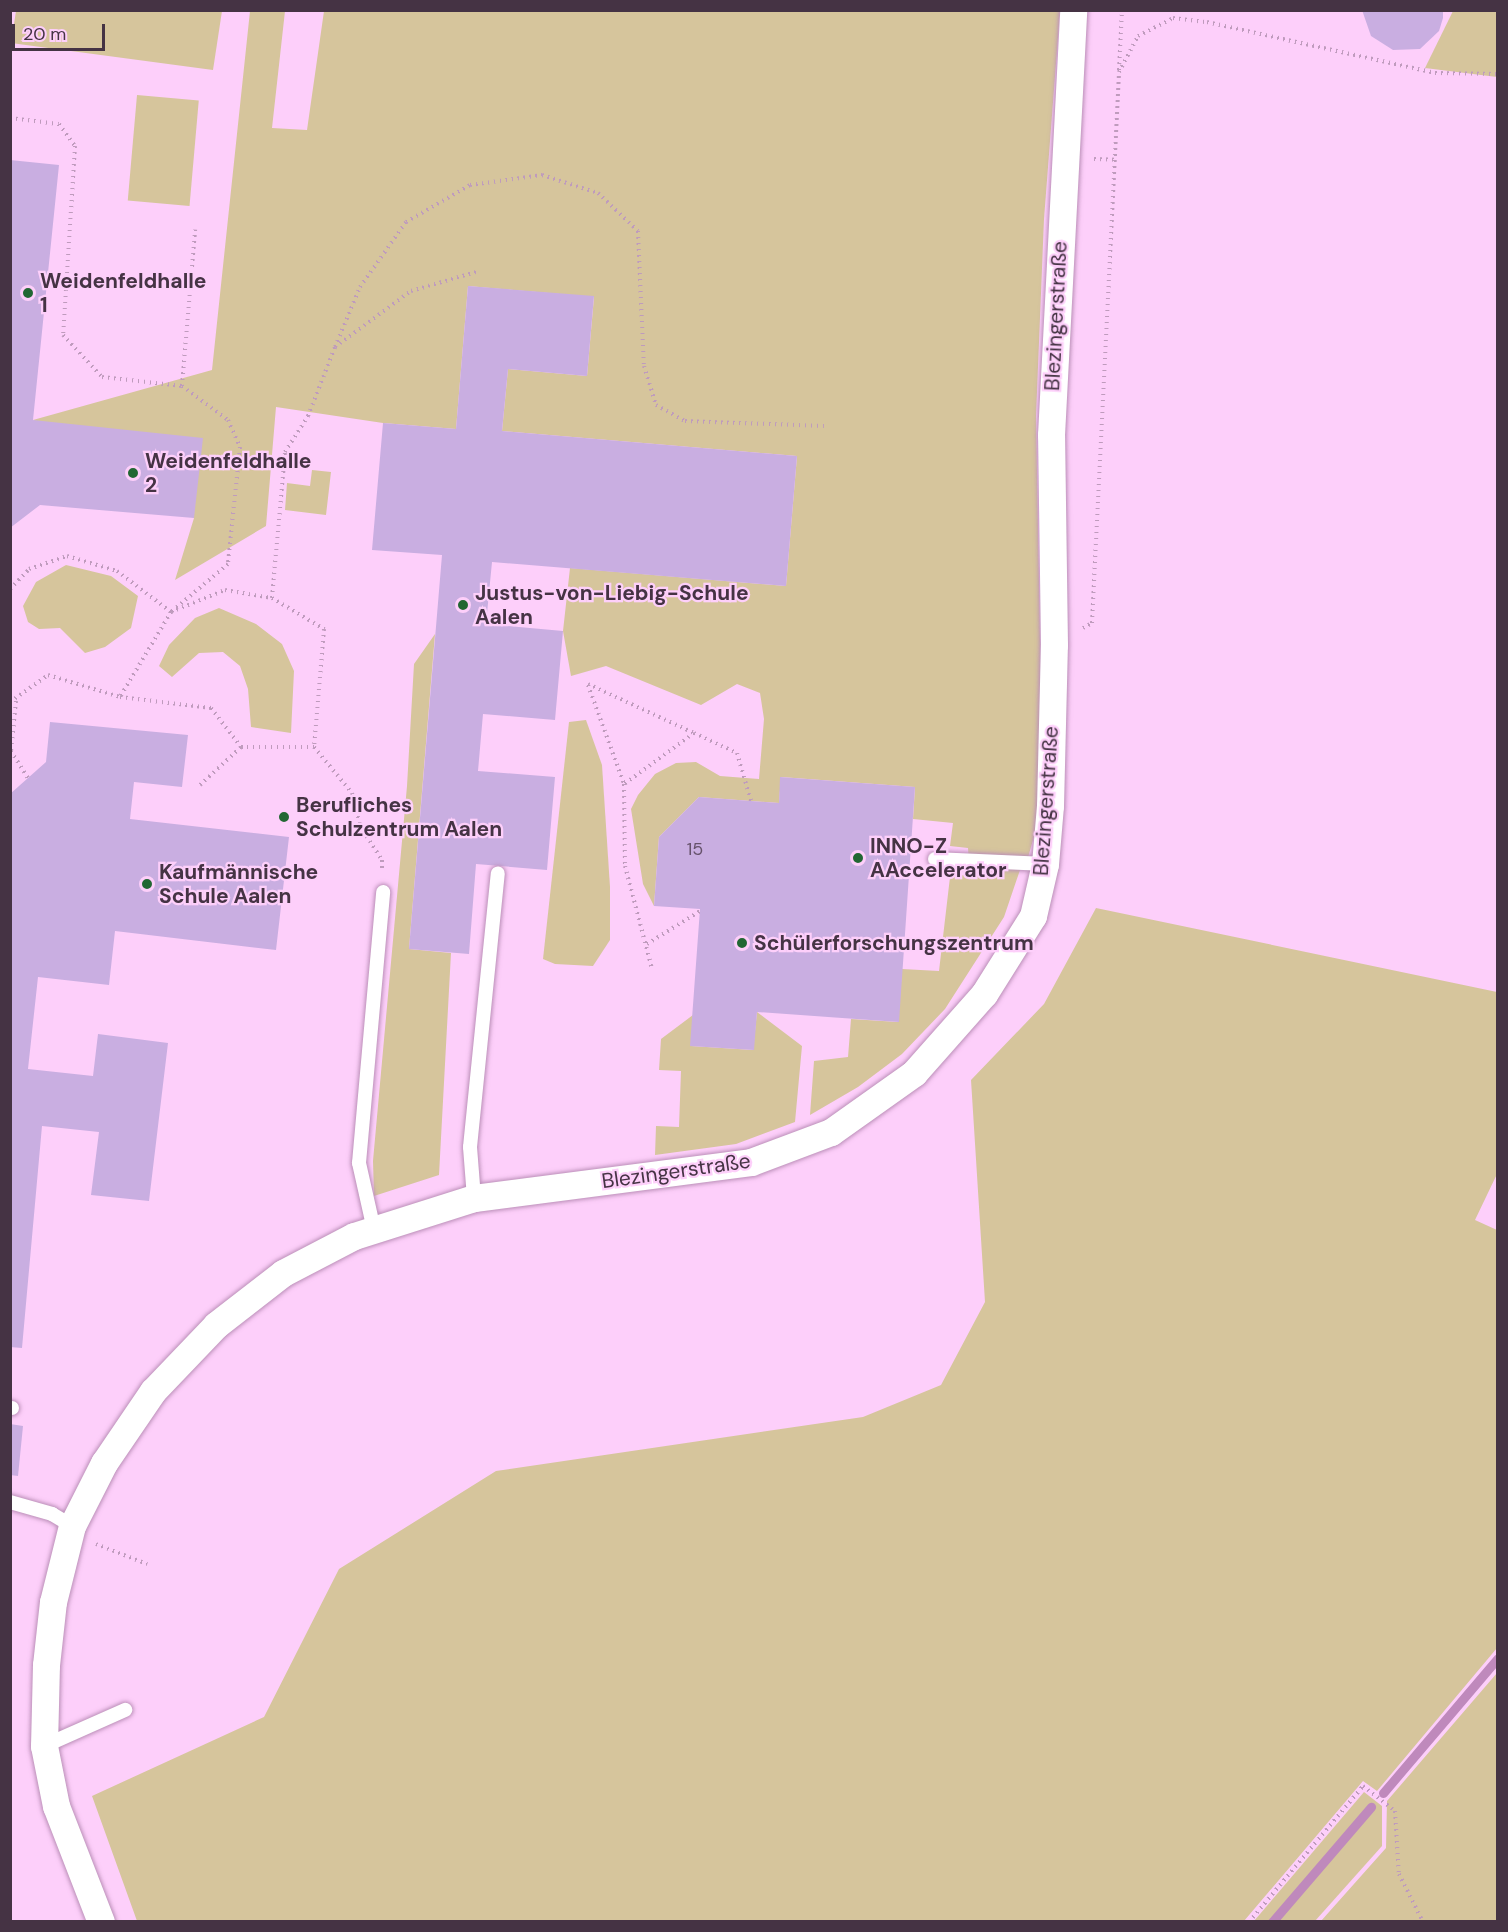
<!DOCTYPE html>
<meta charset="utf-8">
<style>
body{margin:0}
#map{position:relative;width:1508px;height:1932px;overflow:hidden;background:#fdcffa;font-family:"DM Sans",sans-serif}
div>[style]{position:absolute}
.green>*{inset:0;background:#d6c59c;transform-origin:0 0}
.stream>*{height:9px;margin:-4.5px;padding:0 4.5px;transform-origin:4.5px;border-radius:4.5px;background:#bf89bc}
.building>*{inset:0;background:#c9aee1}
.path>*{height:4px;margin-top:-2px;transform-origin:0;background:repeating-linear-gradient(90deg,#bf9bbd 0 1.5px,transparent 0 6px)}
.roads{filter:drop-shadow(0 0 2px #bb8fb8) drop-shadow(0 0 2px #bb8fb8)}
.lane>*{height:14px;margin:-7px;padding:0 7px;transform-origin:7px;border-radius:7px;background:#fff}
.street>*{height:27px;margin:-13.5px;padding:0 13.5px;transform-origin:13.5px;border-radius:13.5px;background:#fff}
.dots>*{width:16px;height:16px;translate:-50% -50%;box-sizing:border-box;border:3px solid #fdcffa;border-radius:50%}
span{translate:-50% -50%;white-space:nowrap;text-align:center;line-height:1.15;-webkit-text-stroke:4.5px #fdcffa;paint-order:stroke}
.number-label{font-size:18px;color:#66526b}
.number-label span{-webkit-text-stroke-width:0}
.poi-label{font-size:21px;color:#453344;font-weight:700}
.left{translate:0 -50%;text-align:left}
.street-label{font-size:21px;color:#453344}
.frame{position:absolute;inset:0;border:12px solid #453344;pointer-events:none}
.scale{position:absolute;left:12px;top:24px;width:93px;height:27px;box-sizing:border-box;border:3px solid #453344;border-top:0;padding-left:8px;font-size:18px;line-height:21px;white-space:nowrap;color:#453344;-webkit-text-stroke:4px #fdcffa;paint-order:stroke}
</style>
<div id="map">
<div class="green">
<i style="clip-path:polygon(16px 11px,222px 11px,213px 70px,11px 43px)"></i>
<i style="clip-path:polygon(250px 11px,285px 11px,272px 128px,307px 130px,324px 11px,1060px 11px,1044px 219px,1036px 416px,1043px 805px,1027px 861px,969px 861px,968px 848px,950px 846px,953px 823px,913px 819px,915px 787px,781px 777px,779px 803px,699px 797px,659px 837px,654px 906px,643px 884px,631px 809px,638px 795px,655px 774px,676px 763px,696px 762px,720px 776px,759px 779px,764px 719px,760px 693px,737px 684px,701px 705px,606px 666px,571px 676px,563px 631px,570px 568px,786px 586px,797px 456px,502px 431px,508px 369px,587px 376px,594px 297px,468px 286px,456px 429px,383px 423px,276px 407px,266px 526px,175px 580px,194px 518px,33px 420px,212px 370px)"></i>
<i style="clip-path:polygon(1453px 11px,1497px 11px,1497px 77px,1425px 68px)"></i>
<i style="left:137px;top:95px;width:62px;height:106px;rotate:5deg"></i>
<i style="clip-path:polygon(312px 470px,331px 472px,326px 515px,285px 510px,287px 483px,310px 486px)"></i>
<i style="clip-path:polygon(66px 565px,111px 576px,138px 596px,131px 628px,105px 647px,85px 653px,60px 628px,39px 629px,28px 622px,23px 606px,36px 582px)"></i>
<i style="clip-path:polygon(219px 608px,256px 624px,282px 644px,294px 671px,291px 733px,251px 727px,248px 689px,240px 666px,223px 652px,199px 653px,172px 677px,159px 666px,169px 645px,195px 618px)"></i>
<i style="clip-path:polygon(435px 634px,409px 949px,451px 953px,439px 1175px,374px 1196px,373px 1161px,407px 786px,414px 664px)"></i>
<i style="clip-path:polygon(586px 720px,602px 765px,610px 887px,610px 940px,593px 966px,555px 964px,543px 959px,569px 722px)"></i>
<i style="clip-path:polygon(1021px 867px,1004px 917px,945px 1009px,902px 1054px,858px 1087px,810px 1115px,814px 1061px,848px 1057px,851px 1019px,898px 1022px,902px 969px,939px 971px,950px 877px)"></i>
<i style="clip-path:polygon(1096px 908px,1497px 992px,1497px 1174px,1475px 1220px,1497px 1230px,1497px 1648px,1377px 1791px,1363px 1781px,1244px 1921px,137px 1921px,92px 1796px,264px 1717px,339px 1569px,496px 1471px,863px 1417px,941px 1385px,985px 1302px,971px 1080px,1044px 1004px)"></i>
<i style="clip-path:polygon(757px 1012px,802px 1046px,795px 1122px,736px 1144px,655px 1155px,656px 1126px,679px 1127px,681px 1071px,659px 1070px,661px 1039px,693px 1015px,691px 1046px,753px 1050px)"></i>
<i style="clip-path:polygon(1497px 1673px,1497px 1921px,1321px 1921px,1386px 1848px,1387px 1801px)"></i>
<i style="clip-path:polygon(1364px 1792px,1382px 1806px,1382px 1846px,1315px 1921px,1254px 1921px)"></i>
</div>
<div class="stream">
<i style="left:1383px;top:1793px;width:177px;rotate:-49.6deg"></i>
<i style="left:1272px;top:1922px;width:152px;rotate:-49.3deg"></i>
</div>
<div class="building">
<i style="clip-path:polygon(1362px 10px,1443px 10px,1443px 18px,1439px 31px,1420px 49px,1393px 50px,1371px 36px)"></i>
<i style="clip-path:polygon(10px 160px,59px 165px,33px 420px,203px 438px,194px 518px,40px 505px,10px 528px)"></i>
<i style="clip-path:polygon(468px 286px,594px 296px,587px 376px,508px 369px,502px 431px,797px 456px,786px 586px,492px 562px,486px 624px,563px 631px,555px 720px,483px 714px,478px 771px,555px 777px,547px 870px,476px 864px,469px 954px,409px 949px,442px 555px,372px 550px,383px 423px,456px 429px)"></i>
<i style="clip-path:polygon(50px 722px,188px 735px,182px 787px,134px 782px,130px 819px,289px 837px,276px 950px,115px 931px,109px 985px,38px 977px,28px 1069px,93px 1076px,98px 1034px,168px 1043px,149px 1201px,91px 1195px,99px 1132px,42px 1126px,22px 1348px,10px 1347px,10px 794px,46px 762px)"></i>
<i style="clip-path:polygon(780px 777px,915px 787px,899px 1022px,757px 1012px,754px 1050px,690px 1046px,700px 909px,654px 906px,659px 837px,699px 797px,779px 803px)"></i>
<i style="clip-path:polygon(10px 1424px,23px 1426px,18px 1476px,10px 1475px)"></i>
</div>
<div class="path">
<i style="left:1119px;top:70px;width:60px;rotate:-87.1deg"></i>
<i style="left:10px;top:118px;width:49px;rotate:7deg"></i>
<i style="left:59px;top:124px;width:27px;rotate:54deg"></i>
<i style="left:75px;top:146px;width:189px;rotate:93.6deg"></i>
<i style="left:63px;top:335px;width:57px;rotate:47.1deg"></i>
<i style="left:102px;top:377px;width:81px;rotate:6.4deg"></i>
<i style="left:182px;top:386px;width:57px;rotate:36.5deg"></i>
<i style="left:228px;top:420px;width:30px;rotate:66deg"></i>
<i style="left:240px;top:447px;width:118px;rotate:95.9deg"></i>
<i style="left:228px;top:564px;width:75px;rotate:139.9deg"></i>
<i style="left:171px;top:612px;width:99px;rotate:121deg"></i>
<i style="left:1094px;top:159px;width:23px;rotate:2deg"></i>
<i style="left:335px;top:347px;width:65px;rotate:-67.4deg"></i>
<i style="left:360px;top:287px;width:80px;rotate:-54.7deg"></i>
<i style="left:406px;top:222px;width:74px;rotate:-30deg"></i>
<i style="left:470px;top:185px;width:73px;rotate:-7.9deg"></i>
<i style="left:542px;top:175px;width:59px;rotate:17.8deg"></i>
<i style="left:598px;top:193px;width:55px;rotate:43.5deg"></i>
<i style="left:638px;top:231px;width:135px;rotate:87.5deg"></i>
<i style="left:644px;top:366px;width:41px;rotate:72.9deg"></i>
<i style="left:656px;top:405px;width:33px;rotate:29deg"></i>
<i style="left:685px;top:421px;width:139px;rotate:2.1deg"></i>
<i style="left:182px;top:386px;width:157px;rotate:-85.2deg"></i>
<i style="left:10px;top:589px;width:28px;rotate:-46deg"></i>
<i style="left:29px;top:569px;width:40px;rotate:-18.9deg"></i>
<i style="left:67px;top:556px;width:52px;rotate:16.7deg"></i>
<i style="left:117px;top:571px;width:68px;rotate:37.2deg"></i>
<i style="left:171px;top:612px;width:58px;rotate:-22.2deg"></i>
<i style="left:225px;top:590px;width:48px;rotate:9.7deg"></i>
<i style="left:272px;top:598px;width:61px;rotate:30.8deg"></i>
<i style="left:324px;top:629px;width:118px;rotate:94.8deg"></i>
<i style="left:272px;top:598px;width:147px;rotate:-84.9deg"></i>
<i style="left:285px;top:452px;width:43px;rotate:-57.4deg"></i>
<i style="left:308px;top:416px;width:74px;rotate:-68.6deg"></i>
<i style="left:335px;top:347px;width:94px;rotate:-36.4deg"></i>
<i style="left:411px;top:291px;width:68px;rotate:-16.3deg"></i>
<i style="left:1083px;top:628px;width:10px;rotate:-29deg"></i>
<i style="left:1092px;top:623px;width:552px;rotate:-87.19deg"></i>
<i style="left:1119px;top:72px;width:41px;rotate:-62.2deg"></i>
<i style="left:1138px;top:36px;width:39px;rotate:-27deg"></i>
<i style="left:1173px;top:18px;width:34px;rotate:7deg"></i>
<i style="left:1207px;top:22px;width:234px;rotate:12.6deg"></i>
<i style="left:1435px;top:73px;width:63px;rotate:0.9deg"></i>
<i style="left:588px;top:684px;width:117px;rotate:24.8deg"></i>
<i style="left:694px;top:733px;width:87px;rotate:143.9deg"></i>
<i style="left:624px;top:784px;width:82px;rotate:89.3deg"></i>
<i style="left:625px;top:866px;width:106px;rotate:75.3deg"></i>
<i style="left:588px;top:685px;width:105px;rotate:70deg"></i>
<i style="left:16px;top:701px;width:50px;rotate:95.7deg"></i>
<i style="left:11px;top:751px;width:32px;rotate:58deg"></i>
<i style="left:10px;top:702px;width:47px;rotate:-35.4deg"></i>
<i style="left:48px;top:675px;width:75px;rotate:17deg"></i>
<i style="left:120px;top:697px;width:92px;rotate:6.9deg"></i>
<i style="left:211px;top:708px;width:49px;rotate:52.4deg"></i>
<i style="left:694px;top:733px;width:47px;rotate:24.9deg"></i>
<i style="left:737px;top:753px;width:50px;rotate:73.7deg"></i>
<i style="left:200px;top:785px;width:56px;rotate:-42.8deg"></i>
<i style="left:241px;top:747px;width:73px"></i>
<i style="left:314px;top:747px;width:60px;rotate:50.4deg"></i>
<i style="left:352px;top:793px;width:34px;rotate:76deg"></i>
<i style="left:360px;top:826px;width:40px;rotate:57.1deg"></i>
<i style="left:382px;top:860px;width:12px;rotate:90deg"></i>
<i style="left:647px;top:944px;width:62px;rotate:-31.9deg"></i>
<i style="left:96px;top:1544px;width:55px;rotate:21.4deg"></i>
<i style="left:1249px;top:1922px;width:177px;rotate:-50deg"></i>
<i style="left:1363px;top:1786px;width:41px;rotate:38deg"></i>
<i style="left:1395px;top:1811px;width:63px;rotate:86.4deg"></i>
<i style="left:1399px;top:1874px;width:54px;rotate:63.4deg"></i>
</div>
<div class="roads">
<div class="lane">
<i style="left:935px;top:859px;width:110px;rotate:2.6deg"></i>
<i style="left:474px;top:1198px;width:51px;rotate:-94.5deg"></i>
<i style="left:470px;top:1147px;width:275px;rotate:-84.2deg"></i>
<i style="left:374px;top:1230px;width:69px;rotate:-102.6deg"></i>
<i style="left:359px;top:1163px;width:272px;rotate:-84.9deg"></i>
<i style="left:10px;top:1408px;width:2px"></i>
<i style="left:10px;top:1502px;width:44px;rotate:15.9deg"></i>
<i style="left:52px;top:1514px;width:23px;rotate:31deg"></i>
<i style="left:44px;top:1746px;width:89px;rotate:-24deg"></i>
</div>
<div class="street">
<i style="left:101px;top:1922px;width:124px;rotate:-111.2deg"></i>
<i style="left:56px;top:1806px;width:61px;rotate:-101.3deg"></i>
<i style="left:44px;top:1746px;width:81px;rotate:-88.6deg"></i>
<i style="left:46px;top:1665px;width:63px;rotate:-83.7deg"></i>
<i style="left:53px;top:1602px;width:78px;rotate:-76deg"></i>
<i style="left:72px;top:1526px;width:71px;rotate:-63.1deg"></i>
<i style="left:104px;top:1463px;width:87px;rotate:-55.8deg"></i>
<i style="left:153px;top:1391px;width:91px;rotate:-46.3deg"></i>
<i style="left:216px;top:1325px;width:85px;rotate:-37.8deg"></i>
<i style="left:283px;top:1273px;width:80px;rotate:-27.5deg"></i>
<i style="left:354px;top:1236px;width:126px;rotate:-17.6deg"></i>
<i style="left:474px;top:1198px;width:279px;rotate:-7.4deg"></i>
<i style="left:751px;top:1162px;width:85px;rotate:-20.6deg"></i>
<i style="left:831px;top:1132px;width:102px;rotate:-35.4deg"></i>
<i style="left:914px;top:1073px;width:106px;rotate:-48.5deg"></i>
<i style="left:984px;top:994px;width:92px;rotate:-57.9deg"></i>
<i style="left:1033px;top:916px;width:53px;rotate:-77deg"></i>
<i style="left:1045px;top:864px;width:58px;rotate:-85.1deg"></i>
<i style="left:1050px;top:806px;width:161px;rotate:-88.6deg"></i>
<i style="left:1054px;top:645px;width:210px;rotate:-90.8deg"></i>
<i style="left:1051px;top:435px;width:426px;rotate:-87deg"></i>
</div>
</div>
<div class="dots">
<i style="left:28px;top:293px;background:#226733"></i>
<i style="left:133px;top:473px;background:#226733"></i>
<i style="left:463px;top:605px;background:#226733"></i>
<i style="left:284px;top:817px;background:#226733"></i>
<i style="left:858px;top:858px;background:#226733"></i>
<i style="left:147px;top:884px;background:#226733"></i>
<i style="left:742px;top:943px;background:#226733"></i>
</div>
<div class="number-label">
<span style="left:695px;top:849px">15</span>
</div>
<div class="poi-label">
<span class="left" style="left:40px;top:293px">Weidenfeldhalle<br>1</span>
<span class="left" style="left:145px;top:473px">Weidenfeldhalle<br>2</span>
<span class="left" style="left:475px;top:605px">Justus-von-Liebig-Schule<br>Aalen</span>
<span class="left" style="left:296px;top:817px">Berufliches<br>Schulzentrum Aalen</span>
<span class="left" style="left:870px;top:858px">INNO-Z<br>AAccelerator</span>
<span class="left" style="left:159px;top:884px">Kaufmännische<br>Schule Aalen</span>
<span class="left" style="left:754px;top:943px">Schülerforschungszentrum</span>
</div>
<div class="street-label">
<span style="left:1056px;top:316px;rotate:-87deg">Blezingerstraße</span>
<span style="left:1046px;top:801px;rotate:-86deg">Blezingerstraße</span>
<span style="left:676px;top:1171px;rotate:-8deg">Blezingerstraße</span>
</div>
<div class="frame"></div>
<div class="scale">20 m</div>
</div>
